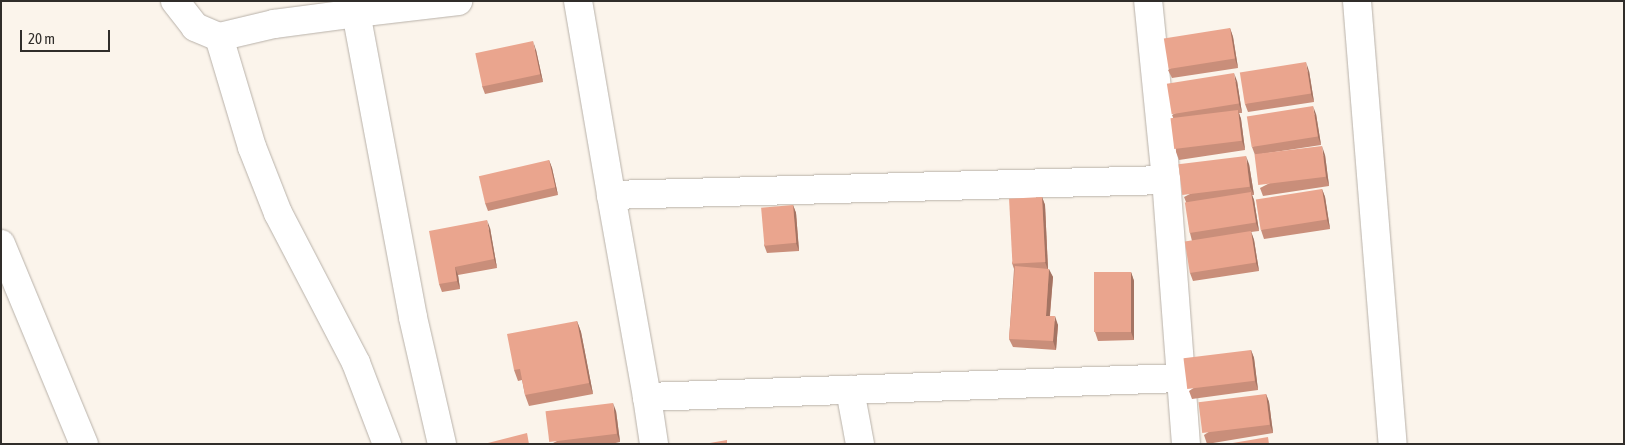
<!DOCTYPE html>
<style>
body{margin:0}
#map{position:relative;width:1625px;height:445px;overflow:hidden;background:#fbf4eb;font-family:"Asap Condensed",sans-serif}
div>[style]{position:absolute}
.roads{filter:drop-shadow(0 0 1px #b8b1a9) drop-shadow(0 0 1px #b8b1a9)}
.minor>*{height:28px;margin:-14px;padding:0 14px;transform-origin:14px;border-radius:14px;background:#fff}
.wall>*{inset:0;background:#c98e7a}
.shaded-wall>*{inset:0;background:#a47463}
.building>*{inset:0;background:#eaa58e;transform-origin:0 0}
span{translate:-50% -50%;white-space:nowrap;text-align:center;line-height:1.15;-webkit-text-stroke:5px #fbf4eb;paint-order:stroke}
.frame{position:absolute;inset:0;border:2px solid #302d2a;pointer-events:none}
.scale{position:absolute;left:20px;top:30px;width:90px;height:22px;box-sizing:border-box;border:2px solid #302d2a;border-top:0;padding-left:6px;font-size:15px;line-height:18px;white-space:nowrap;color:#302d2a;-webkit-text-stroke:4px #fbf4eb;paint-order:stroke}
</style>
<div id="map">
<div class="roads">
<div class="minor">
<i style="left:175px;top:1px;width:33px;rotate:52deg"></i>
<i style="left:195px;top:27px;width:26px;rotate:23deg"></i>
<i style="left:219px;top:37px;width:57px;rotate:-13.3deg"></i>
<i style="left:274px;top:24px;width:83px;rotate:-7.6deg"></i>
<i style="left:578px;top:1px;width:197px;rotate:80.3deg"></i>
<i style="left:611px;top:195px;width:555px;rotate:-1.55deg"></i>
<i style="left:1166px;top:180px;width:180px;rotate:-95.7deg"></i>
<i style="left:1357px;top:1px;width:444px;rotate:85.4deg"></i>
<i style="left:219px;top:37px;width:115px;rotate:73.3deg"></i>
<i style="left:252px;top:147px;width:71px;rotate:68.5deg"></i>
<i style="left:278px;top:213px;width:169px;rotate:62.5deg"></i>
<i style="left:356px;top:363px;width:87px;rotate:69.1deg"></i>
<i style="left:611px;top:195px;width:205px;rotate:79.9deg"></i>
<i style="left:647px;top:397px;width:534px;rotate:-2.04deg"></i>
<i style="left:1181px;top:378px;width:199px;rotate:-94.3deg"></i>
<i style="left:1px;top:244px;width:217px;rotate:67.5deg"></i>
<i style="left:1181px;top:378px;width:66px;rotate:85.7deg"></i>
<i style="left:850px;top:390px;width:55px;rotate:79.5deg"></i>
<i style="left:647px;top:397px;width:48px;rotate:81.5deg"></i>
<i style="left:442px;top:444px;width:130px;rotate:-102.9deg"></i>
<i style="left:413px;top:317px;width:309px;rotate:-100.6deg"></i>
<i style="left:356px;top:13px;width:103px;rotate:-6.7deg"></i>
</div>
</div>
<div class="wall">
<i style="clip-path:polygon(1230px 28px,1233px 37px,1238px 68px,1172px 78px,1168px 70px)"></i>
<i style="clip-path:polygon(536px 50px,543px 82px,485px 94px,482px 86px)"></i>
<i style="clip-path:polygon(1309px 71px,1314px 102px,1248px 112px,1245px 104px)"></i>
<i style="clip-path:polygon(1237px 81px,1242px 113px,1239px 113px,1241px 119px,1245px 150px,1179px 160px,1176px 152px,1174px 120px,1172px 115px)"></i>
<i style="clip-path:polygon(1316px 114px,1321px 145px,1255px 155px,1252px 147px)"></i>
<i style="clip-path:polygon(1325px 155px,1329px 186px,1263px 196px,1260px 188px)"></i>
<i style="clip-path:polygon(549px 160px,552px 168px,558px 195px,488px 211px,485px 203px)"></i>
<i style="clip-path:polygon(1249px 164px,1254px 195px,1252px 195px,1254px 200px,1259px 231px,1251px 232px,1254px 240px,1259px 271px,1193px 281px,1190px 273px,1192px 241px,1190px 233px,1186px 202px,1184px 197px)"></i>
<i style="clip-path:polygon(1322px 189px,1325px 197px,1330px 229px,1264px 239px,1261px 230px)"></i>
<i style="clip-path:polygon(1042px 197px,1045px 205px,1048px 269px,1053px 277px,1050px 316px,1058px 325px,1056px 350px,1013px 347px,1009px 339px,1014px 269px,1012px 263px)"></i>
<i style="clip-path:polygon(793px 205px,796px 213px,799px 251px,767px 253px,764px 245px)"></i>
<i style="clip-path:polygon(490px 228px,497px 268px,458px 275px,460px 289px,442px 292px,439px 284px)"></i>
<i style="clip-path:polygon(1131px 272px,1134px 281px,1134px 340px,1098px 341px,1095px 332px)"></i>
<i style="clip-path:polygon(577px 321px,581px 332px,593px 394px,529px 406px,525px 395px,522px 380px,518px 381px,514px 370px)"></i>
<i style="clip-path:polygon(1251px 350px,1254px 358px,1258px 390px,1192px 399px,1189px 391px)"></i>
<i style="clip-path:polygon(1266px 394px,1269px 402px,1273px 433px,1207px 444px,1204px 435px)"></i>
<i style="clip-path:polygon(616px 411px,620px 442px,611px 444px,551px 444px)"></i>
</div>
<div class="shaded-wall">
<i style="clip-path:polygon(1230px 28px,1233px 37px,1238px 68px,1235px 59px)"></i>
<i style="clip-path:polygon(533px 41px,536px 50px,543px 82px,540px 74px)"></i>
<i style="clip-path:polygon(1306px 62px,1309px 71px,1314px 102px,1311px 94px)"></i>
<i style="clip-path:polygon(1234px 73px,1237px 81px,1242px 113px,1239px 104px)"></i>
<i style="clip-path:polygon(1313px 106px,1316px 114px,1321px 145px,1318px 137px)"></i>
<i style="clip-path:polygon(1238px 110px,1241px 119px,1245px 150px,1242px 141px)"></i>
<i style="clip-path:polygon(1322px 146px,1325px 155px,1329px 186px,1326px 177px)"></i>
<i style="clip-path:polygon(1246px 156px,1249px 164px,1254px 195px,1250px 187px)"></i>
<i style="clip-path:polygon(549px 160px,552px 168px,558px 195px,555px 187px)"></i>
<i style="clip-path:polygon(1322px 189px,1325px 197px,1330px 229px,1327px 220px)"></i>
<i style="clip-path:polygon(1251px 192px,1254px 200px,1259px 231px,1256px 223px)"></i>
<i style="clip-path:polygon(1042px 197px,1045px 205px,1048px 270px,1045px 262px)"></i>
<i style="clip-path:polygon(793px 205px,796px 213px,799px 251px,796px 243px)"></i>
<i style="clip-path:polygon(487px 220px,490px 228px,497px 268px,494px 259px)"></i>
<i style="clip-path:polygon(1251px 231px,1254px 240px,1259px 271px,1256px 263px)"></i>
<i style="clip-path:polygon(455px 267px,458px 275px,460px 289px,457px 281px)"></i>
<i style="clip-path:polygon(1049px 269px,1053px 277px,1049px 324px,1046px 316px)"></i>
<i style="clip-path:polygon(1131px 272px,1134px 281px,1134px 340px,1131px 332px)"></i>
<i style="clip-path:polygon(1055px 316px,1058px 325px,1056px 350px,1053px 341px)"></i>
<i style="clip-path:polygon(577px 321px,581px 332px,593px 394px,589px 383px)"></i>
<i style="clip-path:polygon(1251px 350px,1254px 358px,1258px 390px,1255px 381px)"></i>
<i style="clip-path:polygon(1266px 394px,1269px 402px,1273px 433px,1270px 425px)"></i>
<i style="clip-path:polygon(613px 403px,616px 411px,620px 442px,617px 434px)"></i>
</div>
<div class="building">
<i style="left:1230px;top:28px;width:31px;height:67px;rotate:81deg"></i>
<i style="left:533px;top:41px;width:34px;height:59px;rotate:78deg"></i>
<i style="left:1306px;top:62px;width:32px;height:67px;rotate:81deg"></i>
<i style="left:1234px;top:73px;width:31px;height:68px;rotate:81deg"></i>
<i style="left:1313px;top:106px;width:31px;height:67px;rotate:81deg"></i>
<i style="left:1238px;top:110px;width:31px;height:68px;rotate:83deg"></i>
<i style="left:1322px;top:146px;width:31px;height:68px;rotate:83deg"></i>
<i style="left:1246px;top:156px;width:31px;height:68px;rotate:83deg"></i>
<i style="left:549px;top:160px;width:28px;height:72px;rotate:77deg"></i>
<i style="left:1322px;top:189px;width:31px;height:67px;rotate:81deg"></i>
<i style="left:1251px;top:192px;width:31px;height:67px;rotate:81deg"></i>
<i style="left:1042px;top:197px;width:65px;height:33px;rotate:87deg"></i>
<i style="left:793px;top:205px;width:38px;height:32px;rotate:85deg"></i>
<i style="clip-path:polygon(487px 220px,494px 259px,455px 267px,457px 281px,439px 284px,429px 231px)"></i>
<i style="left:1251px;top:231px;width:32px;height:67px;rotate:81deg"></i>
<i style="clip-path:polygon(1015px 266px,1049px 269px,1046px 316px,1055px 316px,1053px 341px,1009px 339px)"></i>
<i style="left:1131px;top:272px;width:60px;height:37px;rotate:90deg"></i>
<i style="clip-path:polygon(577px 321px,589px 383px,525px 395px,520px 369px,514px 370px,507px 334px)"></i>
<i style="left:1251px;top:350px;width:31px;height:68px;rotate:83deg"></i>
<i style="left:1266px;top:394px;width:31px;height:68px;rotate:83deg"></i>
<i style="left:613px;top:403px;width:31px;height:68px;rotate:83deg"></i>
<i style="clip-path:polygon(527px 433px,529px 444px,484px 444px)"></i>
<i style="clip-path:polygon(1268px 437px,1269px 444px,1227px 444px)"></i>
<i style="clip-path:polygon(727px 440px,727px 444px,704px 444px)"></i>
</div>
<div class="frame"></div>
<div class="scale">20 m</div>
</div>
